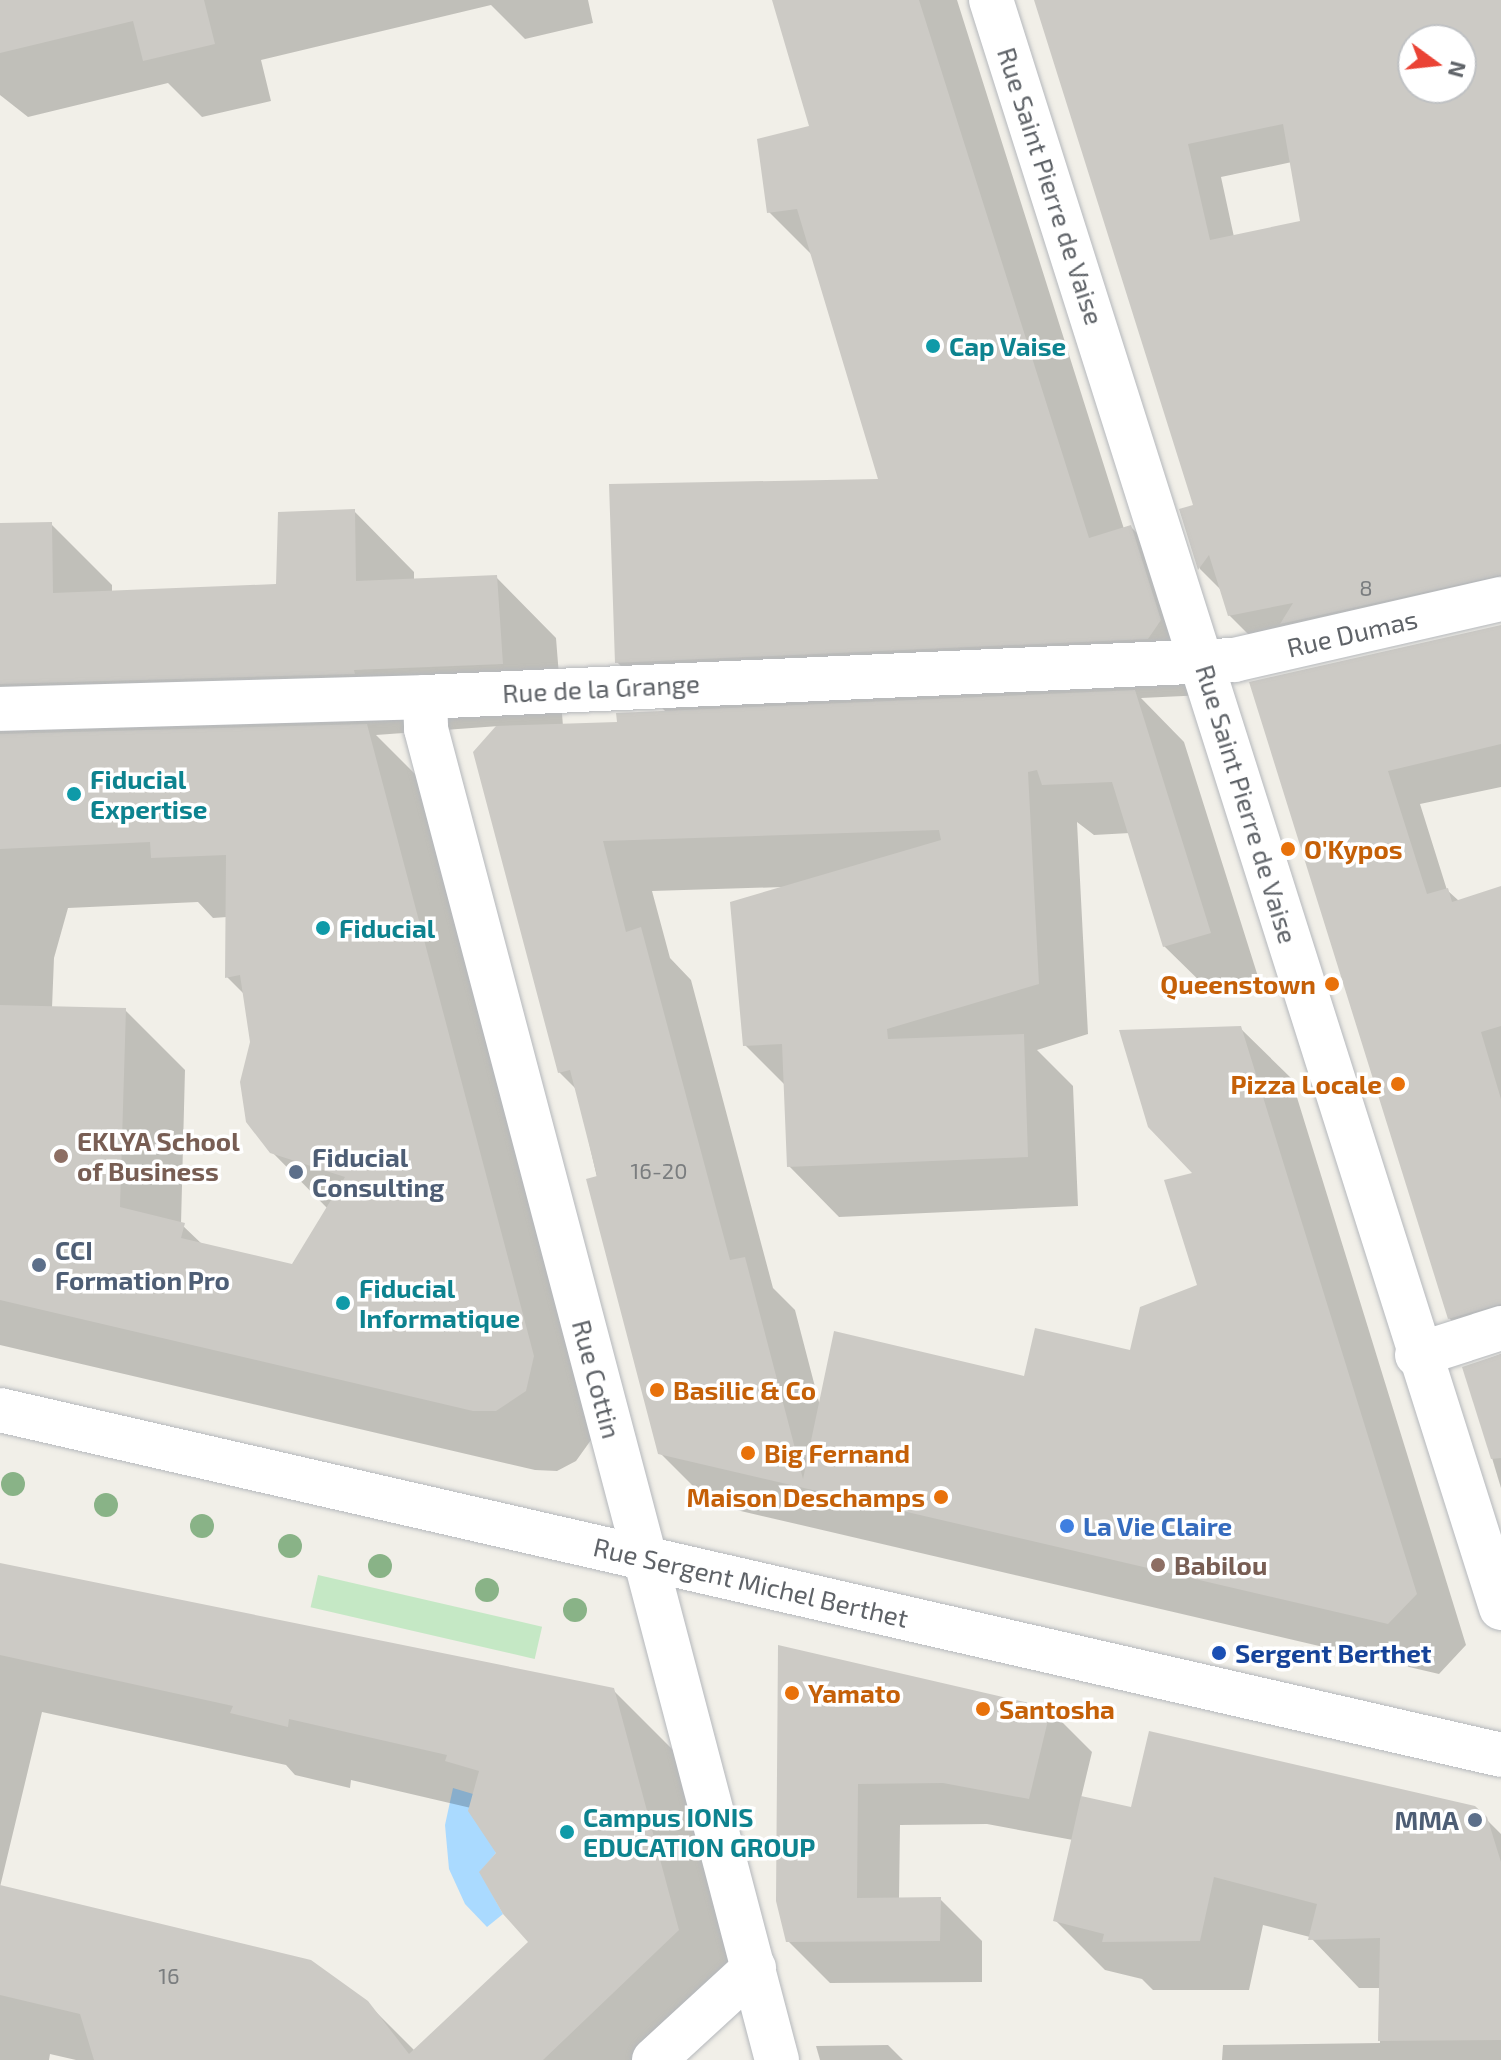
<!DOCTYPE html>
<style>
body{margin:0}
#map{position:relative;width:1501px;height:2060px;overflow:hidden;background:#f1efe8;font-family:"Exo 2",sans-serif}
div>[style]{position:absolute}
.green>*{inset:0;background:#c5e8c5;transform-origin:0 0}
.water>*{inset:0;background:#aadaff}
.shadow>*{inset:0;background:#0003}
.building>*{inset:0;background:#cccac5}
.roads{filter:drop-shadow(0 0 2px #b5b8bc) drop-shadow(0 0 2px #b5b8bc)}
.minor>*{height:44px;margin:-22px;padding:0 22px;transform-origin:22px;border-radius:22px;background:#fff}
.tertiary>*{height:44px;margin:-22px;padding:0 22px;transform-origin:22px;border-radius:22px;background:#fff}
.secondary>*{height:44px;margin:-22px;padding:0 22px;transform-origin:22px;border-radius:22px;background:#fff}
.trees>*{width:24px;height:24px;margin:-12px;border-radius:50%;background:#89b387}
.dots>*{width:22px;height:22px;translate:-50% -50%;box-sizing:border-box;border:4px solid #fff;border-radius:50%}
span{translate:-50% -50%;white-space:nowrap;text-align:center;line-height:1.15;-webkit-text-stroke:7px #fff;paint-order:stroke}
.number-label{font-size:22px;color:#7a7d7f}
.number-label span{-webkit-text-stroke-width:0}
.street-label{font-size:26px;color:#5f6368}
.culture-label{font-size:26px;color:#0d838f;font-weight:700}
.left{translate:0 -50%;text-align:left}
.food-label{font-size:26px;color:#c56008;font-weight:700}
.right{translate:-100% -50%;text-align:right}
.education-label{font-size:26px;color:#785e54;font-weight:700}
.service-label{font-size:26px;color:#4e5e75;font-weight:700}
.shop-label{font-size:26px;color:#366cbe;font-weight:700}
.transit-label{font-size:26px;color:#164399;font-weight:700}
.north{position:absolute;left:1397px;top:24px;width:80px;height:80px;box-sizing:border-box;background:#fff;border:2px solid #bfc1c3;border-radius:50%;rotate:105deg;font-size:22px;font-weight:700;line-height:32px;text-align:center;color:#5f6368}
.north::after{content:'';display:block;margin:auto;width:28px;height:36px;background:#ea4335;clip-path:polygon(50% 0,100% 100%,50% 72%,0 100%)}
</style>
<div id="map">
<div class="green">
<i style="left:318px;top:1575px;width:230px;height:33px;rotate:13deg"></i>
</div>
<div class="water">
<i style="clip-path:polygon(453px 1788px,473px 1794px,496px 1853px,480px 1872px,503px 1914px,487px 1927px,465px 1904px,449px 1869px,445px 1825px)"></i>
</div>
<div class="shadow">
<i style="clip-path:polygon(0 0,588px 0,593px 23px,525px 39px,491px 5px,261px 60px,271px 101px,202px 117px,168px 83px,28px 117px,0 95px)"></i>
<i style="clip-path:polygon(evenodd,773px 0,957px 0,1124px 529px,1131px 527px,1188px 584px,1205px 695px,1141px 698px,1184px 742px,1260px 983px,1215px 996px,1164px 946px,1130px 833px,1094px 835px,1077px 822px,1088px 1034px,1037px 1050px,1073px 1086px,1078px 1206px,839px 1217px,789px 1166px,786px 1086px,745px 1045px,783px 887px,652px 891px,670px 958px,691px 980px,773px 1288px,795px 1310px,820px 1406px,1026px 1378px,1132px 1353px,1199px 1287px,1196px 1174px,1240px 1028px,1291px 1078px,1466px 1645px,1439px 1674px,711px 1504px,660px 1453px,577px 1090px,559px 1072px,476px 752px,499px 726px,376px 735px,427px 786px,593px 1417px,591px 1440px,576px 1461px,557px 1471px,535px 1470px,0 1345px,0 525px,51px 524px,112px 585px,112px 593px,278px 586px,354px 511px,414px 572px,414px 581px,496px 577px,556px 638px,563px 726px,619px 724px,667px 713px,617px 662px,881px 481px,814px 257px,769px 212px,811px 128px,773px 0,198px 902px,213px 918px,227px 917px,227px 977px,245px 995px,272px 1152px,328px 1209px,293px 1267px,204px 1246px,181px 1224px,185px 1070px,125px 1010px,52px 1008px,54px 958px,68px 908px,198px 902px)"></i>
<i style="clip-path:polygon(evenodd,1037px 0,1501px 0,1501px 614px,1263px 649px,1229px 615px,1222px 591px,1200px 569px,1181px 511px,1196px 506px,1037px 0,1413px 40px,1461px 40px,1461px 88px,1413px 88px,1413px 40px,1037px 0,1292px 162px,1302px 222px,1234px 237px,1221px 177px,1292px 162px)"></i>
<i style="clip-path:polygon(1501px 627px,1501px 787px,1420px 804px,1447px 890px,1459px 901px,1501px 888px,1501px 1347px,1483px 1352px,1449px 1318px,1251px 684px)"></i>
<i style="clip-path:polygon(1501px 1354px,1501px 1488px,1465px 1368px)"></i>
<i style="clip-path:polygon(0 1566px,613px 1690px,676px 1753px,740px 1994px,671px 2060px,76px 2060px,50px 2054px,49px 2060px,0 2060px,0 1887px,367px 2003px,415px 2051px,531px 1942px,499px 1853px,471px 1808px,351px 1780px,350px 1788px,295px 1775px,286px 1765px,42px 1712px,0 1887px)"></i>
<i style="clip-path:polygon(780px 1648px,1050px 1710px,1092px 1752px,1081px 1798px,1133px 1810px,1486px 1819px,1501px 1834px,1501px 2060px,1222px 2060px,1223px 2045px,1380px 2043px,1381px 1988px,1359px 1988px,1310px 1937px,1263px 1925px,1249px 1990px,1153px 1990px,1142px 1979px,1105px 1970px,1055px 1920px,1073px 1840px,987px 1824px,900px 1825px,899px 1899px,940px 1899px,982px 1941px,982px 1982px,830px 1983px,788px 1941px)"></i>
<i style="clip-path:polygon(888px 2045px,903px 2060px,820px 2060px,816px 2046px)"></i>
</div>
<div class="building">
<i style="clip-path:polygon(0 0,204px 0,215px 44px,143px 61px,133px 21px,0 53px)"></i>
<i style="clip-path:polygon(772px 0,919px 0,1089px 538px,1131px 525px,1161px 620px,1148px 639px,615px 663px,609px 484px,878px 479px,797px 209px,767px 213px,757px 139px,809px 126px)"></i>
<i style="clip-path:polygon(evenodd,1034px 0,1501px 0,1501px 575px,1280px 624px,1293px 603px,1228px 616px,1209px 555px,1198px 570px,1179px 509px,1193px 505px,1034px 0,1413px 40px,1461px 40px,1461px 88px,1413px 88px,1413px 40px,1034px 0,1283px 124px,1300px 221px,1210px 240px,1188px 144px,1283px 124px)"></i>
<i style="clip-path:polygon(355px 509px,356px 581px,497px 575px,503px 664px,354px 670px,355px 674px,0 684px,0 523px,52px 522px,53px 593px,276px 584px,278px 512px)"></i>
<i style="clip-path:polygon(1501px 625px,1501px 744px,1388px 771px,1427px 894px,1448px 888px,1452px 902px,1501px 886px,1501px 1026px,1481px 1032px,1501px 1099px,1501px 1304px,1448px 1319px,1249px 682px)"></i>
<i style="clip-path:polygon(1135px 690px,1211px 933px,1163px 947px,1112px 782px,1042px 785px,1037px 770px,1028px 772px,1039px 984px,887px 1029px,888px 1039px,1024px 1034px,1028px 1157px,787px 1167px,782px 1044px,743px 1046px,730px 902px,941px 840px,939px 830px,603px 841px,626px 932px,641px 927px,730px 1260px,745px 1257px,803px 1479px,834px 1331px,1024px 1376px,1035px 1328px,1130px 1350px,1140px 1307px,1197px 1285px,1164px 1180px,1192px 1173px,1148px 1127px,1119px 1030px,1241px 1026px,1417px 1594px,1388px 1624px,658px 1454px,586px 1179px,597px 1176px,570px 1070px,558px 1073px,473px 752px,496px 726px,617px 722px,616px 713px)"></i>
<i style="clip-path:polygon(367px 724px,534px 1356px,526px 1391px,496px 1411px,473px 1411px,0 1300px,0 1005px,126px 1008px,120px 1207px,185px 1223px,181px 1238px,292px 1264px,345px 1177px,270px 1153px,246px 1122px,240px 1082px,250px 1042px,240px 975px,225px 978px,226px 855px,151px 858px,150px 842px,0 849px,0 734px)"></i>
<i style="clip-path:polygon(1501px 1354px,1501px 1458px,1491px 1459px,1462px 1367px)"></i>
<i style="clip-path:polygon(0 1563px,614px 1688px,679px 1930px,543px 2060px,94px 2060px,80px 2014px,0 1995px,0 1885px,311px 1960px,368px 2001px,409px 2054px,528px 1942px,503px 1914px,479px 1872px,496px 1853px,468px 1811px,479px 1771px,445px 1761px,447px 1755px,289px 1719px,288px 1727px,230px 1713px,233px 1706px,0 1655px)"></i>
<i style="clip-path:polygon(778px 1645px,1051px 1708px,1029px 1799px,943px 1783px,858px 1784px,857px 1898px,941px 1897px,940px 1941px,786px 1942px,776px 1901px)"></i>
<i style="clip-path:polygon(1149px 1731px,1475px 1806px,1487px 1817px,1501px 1862px,1501px 2040px,1378px 2041px,1380px 1938px,1308px 1940px,1317px 1904px,1214px 1877px,1200px 1941px,1102px 1942px,1104px 1934px,1053px 1921px,1081px 1796px,1131px 1807px)"></i>
</div>
<div class="roads">
<div class="minor">
<i style="left:991px;top:0;width:1687px;rotate:72.4deg"></i>
<i style="left:425px;top:697px;width:32px;rotate:88deg"></i>
<i style="left:426px;top:729px;width:857px;rotate:75.2deg"></i>
<i style="left:0;top:709px;width:425px;rotate:-1.6deg"></i>
<i style="left:425px;top:697px;width:810px;rotate:-2.62deg"></i>
<i style="left:1234px;top:660px;width:274px;rotate:-12.9deg"></i>
<i style="left:1417px;top:1355px;width:88px;rotate:-17.8deg"></i>
<i style="left:654px;top:2060px;width:136px;rotate:-42.6deg"></i>
</div>
<div class="tertiary">
<i style="left:645px;top:1558px;width:519px;rotate:75.27deg"></i>
</div>
<div class="secondary">
<i style="left:0;top:1410px;width:1540px;rotate:12.94deg"></i>
</div>
</div>
<div class="trees">
<i style="left:13px;top:1484px"></i>
<i style="left:106px;top:1505px"></i>
<i style="left:202px;top:1526px"></i>
<i style="left:290px;top:1546px"></i>
<i style="left:380px;top:1566px"></i>
<i style="left:487px;top:1590px"></i>
<i style="left:575px;top:1610px"></i>
</div>
<div class="dots">
<i style="left:933px;top:346px;background:#0f9aa8"></i>
<i style="left:74px;top:794px;background:#0f9aa8"></i>
<i style="left:1288px;top:849px;background:#e8710a"></i>
<i style="left:323px;top:928px;background:#0f9aa8"></i>
<i style="left:1332px;top:984px;background:#e8710a"></i>
<i style="left:1398px;top:1084px;background:#e8710a"></i>
<i style="left:61px;top:1156px;background:#8d6e63"></i>
<i style="left:296px;top:1172px;background:#5c6f8a"></i>
<i style="left:39px;top:1265px;background:#5c6f8a"></i>
<i style="left:343px;top:1303px;background:#0f9aa8"></i>
<i style="left:657px;top:1390px;background:#e8710a"></i>
<i style="left:748px;top:1453px;background:#e8710a"></i>
<i style="left:941px;top:1497px;background:#e8710a"></i>
<i style="left:1067px;top:1526px;background:#3f7fe0"></i>
<i style="left:1158px;top:1565px;background:#8d6e63"></i>
<i style="left:1219px;top:1653px;background:#1a4fb4"></i>
<i style="left:792px;top:1693px;background:#e8710a"></i>
<i style="left:983px;top:1709px;background:#e8710a"></i>
<i style="left:1475px;top:1820px;background:#5c6f8a"></i>
<i style="left:567px;top:1832px;background:#0f9aa8"></i>
</div>
<div class="number-label">
<span style="left:1366px;top:588px">8</span>
<span style="left:659px;top:1171px">16-20</span>
<span style="left:169px;top:1976px">16</span>
</div>
<div class="street-label">
<span style="left:1051px;top:186px;rotate:72deg">Rue Saint Pierre de Vaise</span>
<span style="left:1352px;top:633px;rotate:-13deg">Rue Dumas</span>
<span style="left:601px;top:688px;rotate:-3deg">Rue de la Grange</span>
<span style="left:1247px;top:804px;rotate:73deg">Rue Saint Pierre de Vaise</span>
<span style="left:597px;top:1379px;rotate:75deg">Rue Cottin</span>
<span style="left:751px;top:1582px;rotate:13deg">Rue Sergent Michel Berthet</span>
</div>
<div class="culture-label">
<span class="left" style="left:949px;top:346px">Cap Vaise</span>
<span class="left" style="left:90px;top:794px">Fiducial<br>Expertise</span>
<span class="left" style="left:339px;top:928px">Fiducial</span>
<span class="left" style="left:359px;top:1303px">Fiducial<br>Informatique</span>
<span class="left" style="left:583px;top:1832px">Campus IONIS<br>EDUCATION GROUP</span>
</div>
<div class="food-label">
<span class="left" style="left:1304px;top:849px">O'Kypos</span>
<span class="right" style="left:1316px;top:984px">Queenstown</span>
<span class="right" style="left:1382px;top:1084px">Pizza Locale</span>
<span class="left" style="left:673px;top:1390px">Basilic &amp; Co</span>
<span class="left" style="left:764px;top:1453px">Big Fernand</span>
<span class="right" style="left:925px;top:1497px">Maison Deschamps</span>
<span class="left" style="left:808px;top:1693px">Yamato</span>
<span class="left" style="left:999px;top:1709px">Santosha</span>
</div>
<div class="education-label">
<span class="left" style="left:77px;top:1156px">EKLYA School<br>of Business</span>
<span class="left" style="left:1174px;top:1565px">Babilou</span>
</div>
<div class="service-label">
<span class="left" style="left:312px;top:1172px">Fiducial<br>Consulting</span>
<span class="left" style="left:55px;top:1265px">CCI<br>Formation Pro</span>
<span class="right" style="left:1459px;top:1820px">MMA</span>
</div>
<div class="shop-label">
<span class="left" style="left:1083px;top:1526px">La Vie Claire</span>
</div>
<div class="transit-label">
<span class="left" style="left:1235px;top:1653px">Sergent Berthet</span>
</div>
<div class="north">N</div>
</div>
